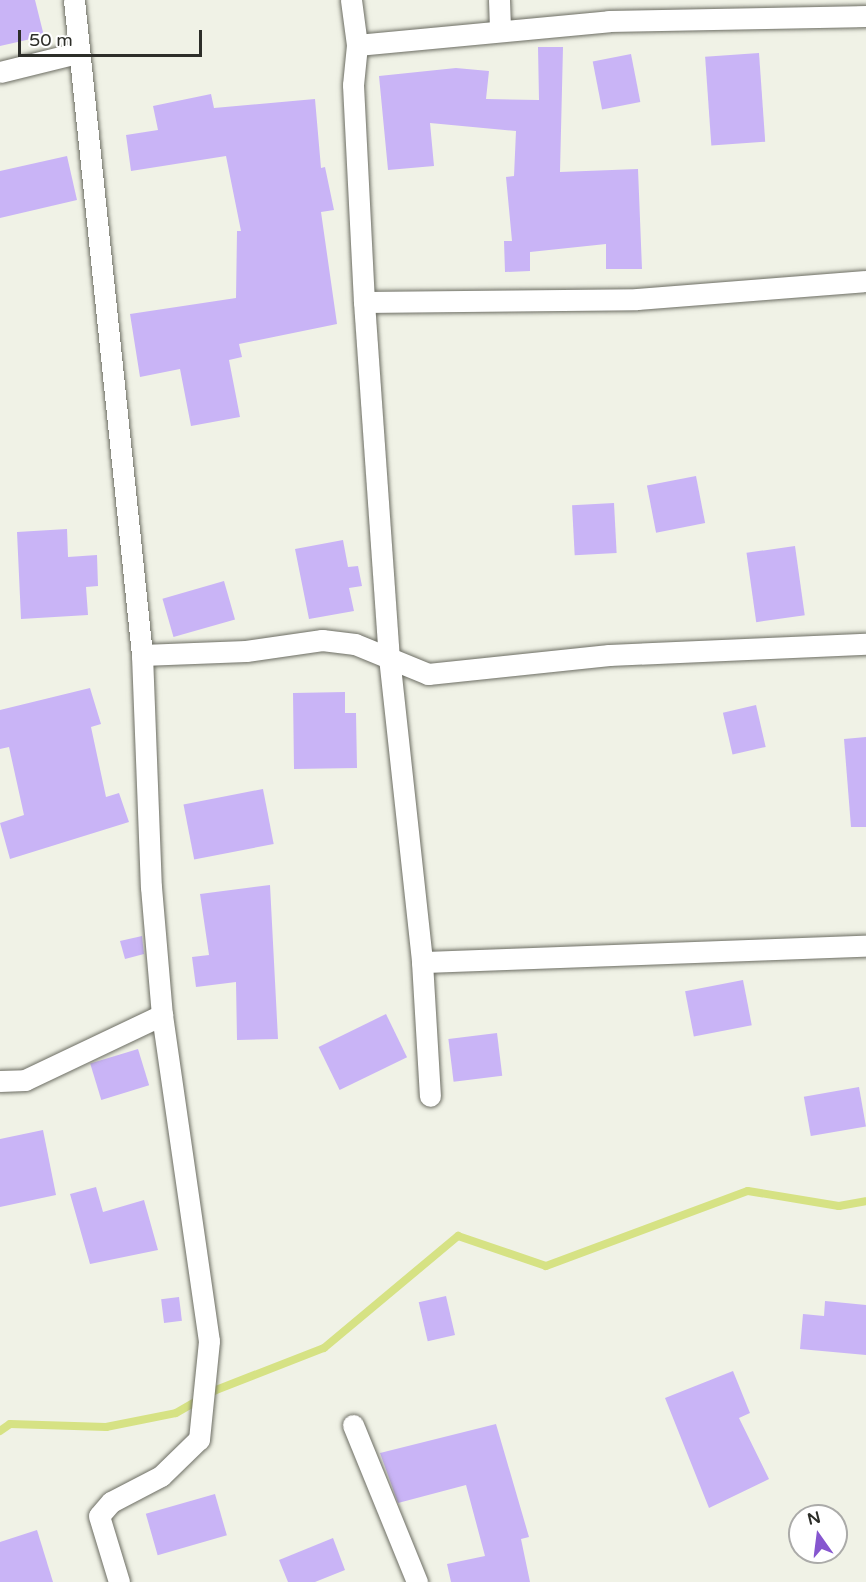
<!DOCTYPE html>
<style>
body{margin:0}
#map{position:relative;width:866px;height:1582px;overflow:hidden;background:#f0f2e6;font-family:"Varela Round",sans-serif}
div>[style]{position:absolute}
.stream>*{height:8px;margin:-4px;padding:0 4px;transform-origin:4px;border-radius:4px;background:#d6e284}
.building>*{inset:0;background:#c9b4f6;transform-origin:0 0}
.roads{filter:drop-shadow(0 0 2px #6c6d63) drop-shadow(0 0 2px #6c6d63)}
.street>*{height:21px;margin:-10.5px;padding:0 10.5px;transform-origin:10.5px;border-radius:10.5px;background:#fff}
span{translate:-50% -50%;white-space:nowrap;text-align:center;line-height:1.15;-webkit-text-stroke:4.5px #fff;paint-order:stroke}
.north{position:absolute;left:788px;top:1504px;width:60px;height:60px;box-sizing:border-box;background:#fff;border:2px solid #ababa9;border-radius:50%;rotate:346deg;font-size:16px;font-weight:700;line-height:24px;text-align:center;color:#2d2e29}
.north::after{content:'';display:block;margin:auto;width:21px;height:27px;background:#8656cf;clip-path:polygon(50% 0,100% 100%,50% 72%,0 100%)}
.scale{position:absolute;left:18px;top:30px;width:184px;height:27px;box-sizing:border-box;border:3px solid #2d2e29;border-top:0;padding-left:8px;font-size:18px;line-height:21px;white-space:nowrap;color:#2d2e29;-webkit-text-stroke:4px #fff;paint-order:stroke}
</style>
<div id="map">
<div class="stream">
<i style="left:0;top:1431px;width:12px;rotate:-35deg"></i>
<i style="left:10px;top:1424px;width:96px;rotate:1.8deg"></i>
<i style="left:106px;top:1427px;width:71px;rotate:-11.3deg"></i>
<i style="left:176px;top:1413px;width:46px;rotate:-29.9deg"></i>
<i style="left:216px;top:1390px;width:116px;rotate:-21.3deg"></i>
<i style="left:324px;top:1348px;width:175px;rotate:-39.9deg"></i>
<i style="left:458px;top:1236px;width:93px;rotate:18.8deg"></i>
<i style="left:546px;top:1266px;width:215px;rotate:-20.4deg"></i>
<i style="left:748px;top:1191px;width:92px;rotate:9.4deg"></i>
<i style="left:839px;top:1206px;width:27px;rotate:-10deg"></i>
</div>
<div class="building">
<i style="clip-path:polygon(0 0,35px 0,44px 36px,0 46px)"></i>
<i style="clip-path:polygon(538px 47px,563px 47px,560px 172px,638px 169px,642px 269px,606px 269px,606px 244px,530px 252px,530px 271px,505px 272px,504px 241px,512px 241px,506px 177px,514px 176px,516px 131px,430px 123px,434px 166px,388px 170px,379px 76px,456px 68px,489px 71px,486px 99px,539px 100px)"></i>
<i style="left:759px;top:53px;width:89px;height:54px;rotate:86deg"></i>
<i style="left:631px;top:54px;width:49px;height:39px;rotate:79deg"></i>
<i style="clip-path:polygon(211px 94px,214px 108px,315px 99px,321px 168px,325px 167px,334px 210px,321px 212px,337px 324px,239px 344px,242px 357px,229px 360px,240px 417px,191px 426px,180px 369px,140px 377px,130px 314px,236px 298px,237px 231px,241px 231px,226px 156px,131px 171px,126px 135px,158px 130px,153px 106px)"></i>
<i style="clip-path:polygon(67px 156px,77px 200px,0 218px,0 171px)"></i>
<i style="left:696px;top:476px;width:48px;height:50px;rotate:79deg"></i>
<i style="left:614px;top:503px;width:50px;height:42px;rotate:87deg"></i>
<i style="clip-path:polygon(67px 529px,68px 557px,97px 555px,98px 586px,86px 587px,88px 615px,21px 619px,17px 532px)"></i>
<i style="clip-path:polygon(343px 540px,348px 567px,358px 566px,362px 586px,349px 588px,354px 611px,309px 619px,295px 549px)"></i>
<i style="left:795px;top:546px;width:70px;height:49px;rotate:82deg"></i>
<i style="left:224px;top:581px;width:40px;height:64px;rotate:74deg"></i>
<i style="clip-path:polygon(90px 688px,101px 724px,91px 727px,106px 797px,119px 793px,129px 822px,10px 859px,0 823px,24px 815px,9px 747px,0 749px,0 710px)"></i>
<i style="clip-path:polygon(345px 692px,345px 713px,356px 713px,357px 768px,294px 769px,293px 693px)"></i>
<i style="left:756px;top:705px;width:43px;height:34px;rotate:77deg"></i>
<i style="clip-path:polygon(866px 737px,866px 827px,851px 827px,844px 739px)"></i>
<i style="left:263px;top:789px;width:56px;height:81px;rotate:79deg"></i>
<i style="clip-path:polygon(270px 885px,278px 1039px,237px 1040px,236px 982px,196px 987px,192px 957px,209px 955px,200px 894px)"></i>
<i style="clip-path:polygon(142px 936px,144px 954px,125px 959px,120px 941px)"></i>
<i style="left:743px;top:980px;width:46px;height:59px;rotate:79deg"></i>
<i style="left:386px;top:1014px;width:48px;height:75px;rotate:64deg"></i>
<i style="left:497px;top:1033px;width:43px;height:49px;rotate:83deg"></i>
<i style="left:138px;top:1049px;width:38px;height:50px;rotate:73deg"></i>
<i style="left:859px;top:1087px;width:40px;height:56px;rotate:80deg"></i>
<i style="clip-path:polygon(43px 1130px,56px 1195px,0 1207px,0 1139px)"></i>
<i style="clip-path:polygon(96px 1187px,103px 1212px,144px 1200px,158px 1250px,90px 1264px,70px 1194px)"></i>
<i style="left:446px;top:1296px;width:40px;height:28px;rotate:77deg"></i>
<i style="left:179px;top:1297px;width:24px;height:18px;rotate:83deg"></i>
<i style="clip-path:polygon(825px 1301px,866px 1305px,866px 1355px,800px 1349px,803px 1314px,824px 1316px)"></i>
<i style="clip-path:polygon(733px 1371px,750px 1413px,739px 1418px,769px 1479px,709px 1508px,665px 1398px)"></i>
<i style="clip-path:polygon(496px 1424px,529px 1537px,521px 1539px,530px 1582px,451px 1582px,447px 1564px,485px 1556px,466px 1485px,398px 1503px,380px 1453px)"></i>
<i style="left:215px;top:1494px;width:43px;height:72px;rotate:74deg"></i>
<i style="clip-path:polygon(37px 1530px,53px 1582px,0 1582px,0 1542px)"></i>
<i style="clip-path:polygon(333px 1538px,345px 1570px,315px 1582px,288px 1582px,279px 1560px)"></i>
</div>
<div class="roads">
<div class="street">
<i style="left:74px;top:0;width:659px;rotate:84.07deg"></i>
<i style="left:142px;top:655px;width:232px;rotate:87.8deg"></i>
<i style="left:151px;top:887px;width:128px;rotate:85.1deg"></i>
<i style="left:162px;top:1015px;width:329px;rotate:81.8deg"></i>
<i style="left:209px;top:1341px;width:99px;rotate:95.8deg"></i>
<i style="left:199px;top:1439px;width:53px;rotate:135.8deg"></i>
<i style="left:161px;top:1476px;width:56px;rotate:152.5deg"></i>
<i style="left:111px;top:1502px;width:18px;rotate:131deg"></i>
<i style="left:99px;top:1516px;width:69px;rotate:73.1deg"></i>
<i style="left:351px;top:0;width:45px;rotate:82.4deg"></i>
<i style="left:357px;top:45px;width:40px;rotate:95.7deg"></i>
<i style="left:353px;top:85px;width:217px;rotate:87.1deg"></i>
<i style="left:364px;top:302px;width:356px;rotate:86deg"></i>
<i style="left:389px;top:657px;width:307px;rotate:83.8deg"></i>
<i style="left:422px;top:962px;width:134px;rotate:86.6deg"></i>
<i style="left:499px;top:0;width:30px;rotate:88deg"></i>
<i style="left:357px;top:45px;width:253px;rotate:-5.4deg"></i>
<i style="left:609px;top:21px;width:257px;rotate:-1.1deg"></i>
<i style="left:0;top:72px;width:79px;rotate:-13.9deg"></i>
<i style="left:364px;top:302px;width:273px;rotate:-0.6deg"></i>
<i style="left:637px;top:299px;width:230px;rotate:-4.5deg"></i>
<i style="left:142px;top:655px;width:104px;rotate:-2.2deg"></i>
<i style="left:246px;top:651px;width:77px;rotate:-8.2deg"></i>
<i style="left:322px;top:640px;width:33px;rotate:7deg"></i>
<i style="left:355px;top:644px;width:79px;rotate:22.3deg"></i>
<i style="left:428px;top:674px;width:182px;rotate:-6deg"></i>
<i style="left:609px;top:655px;width:257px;rotate:-2.5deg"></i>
<i style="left:422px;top:962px;width:444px;rotate:-2.1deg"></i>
<i style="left:0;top:1081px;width:25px;rotate:-2deg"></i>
<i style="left:25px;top:1080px;width:152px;rotate:-25.4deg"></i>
<i style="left:353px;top:1425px;width:170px;rotate:67.8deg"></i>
</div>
</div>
<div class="north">N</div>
<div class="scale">50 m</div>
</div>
